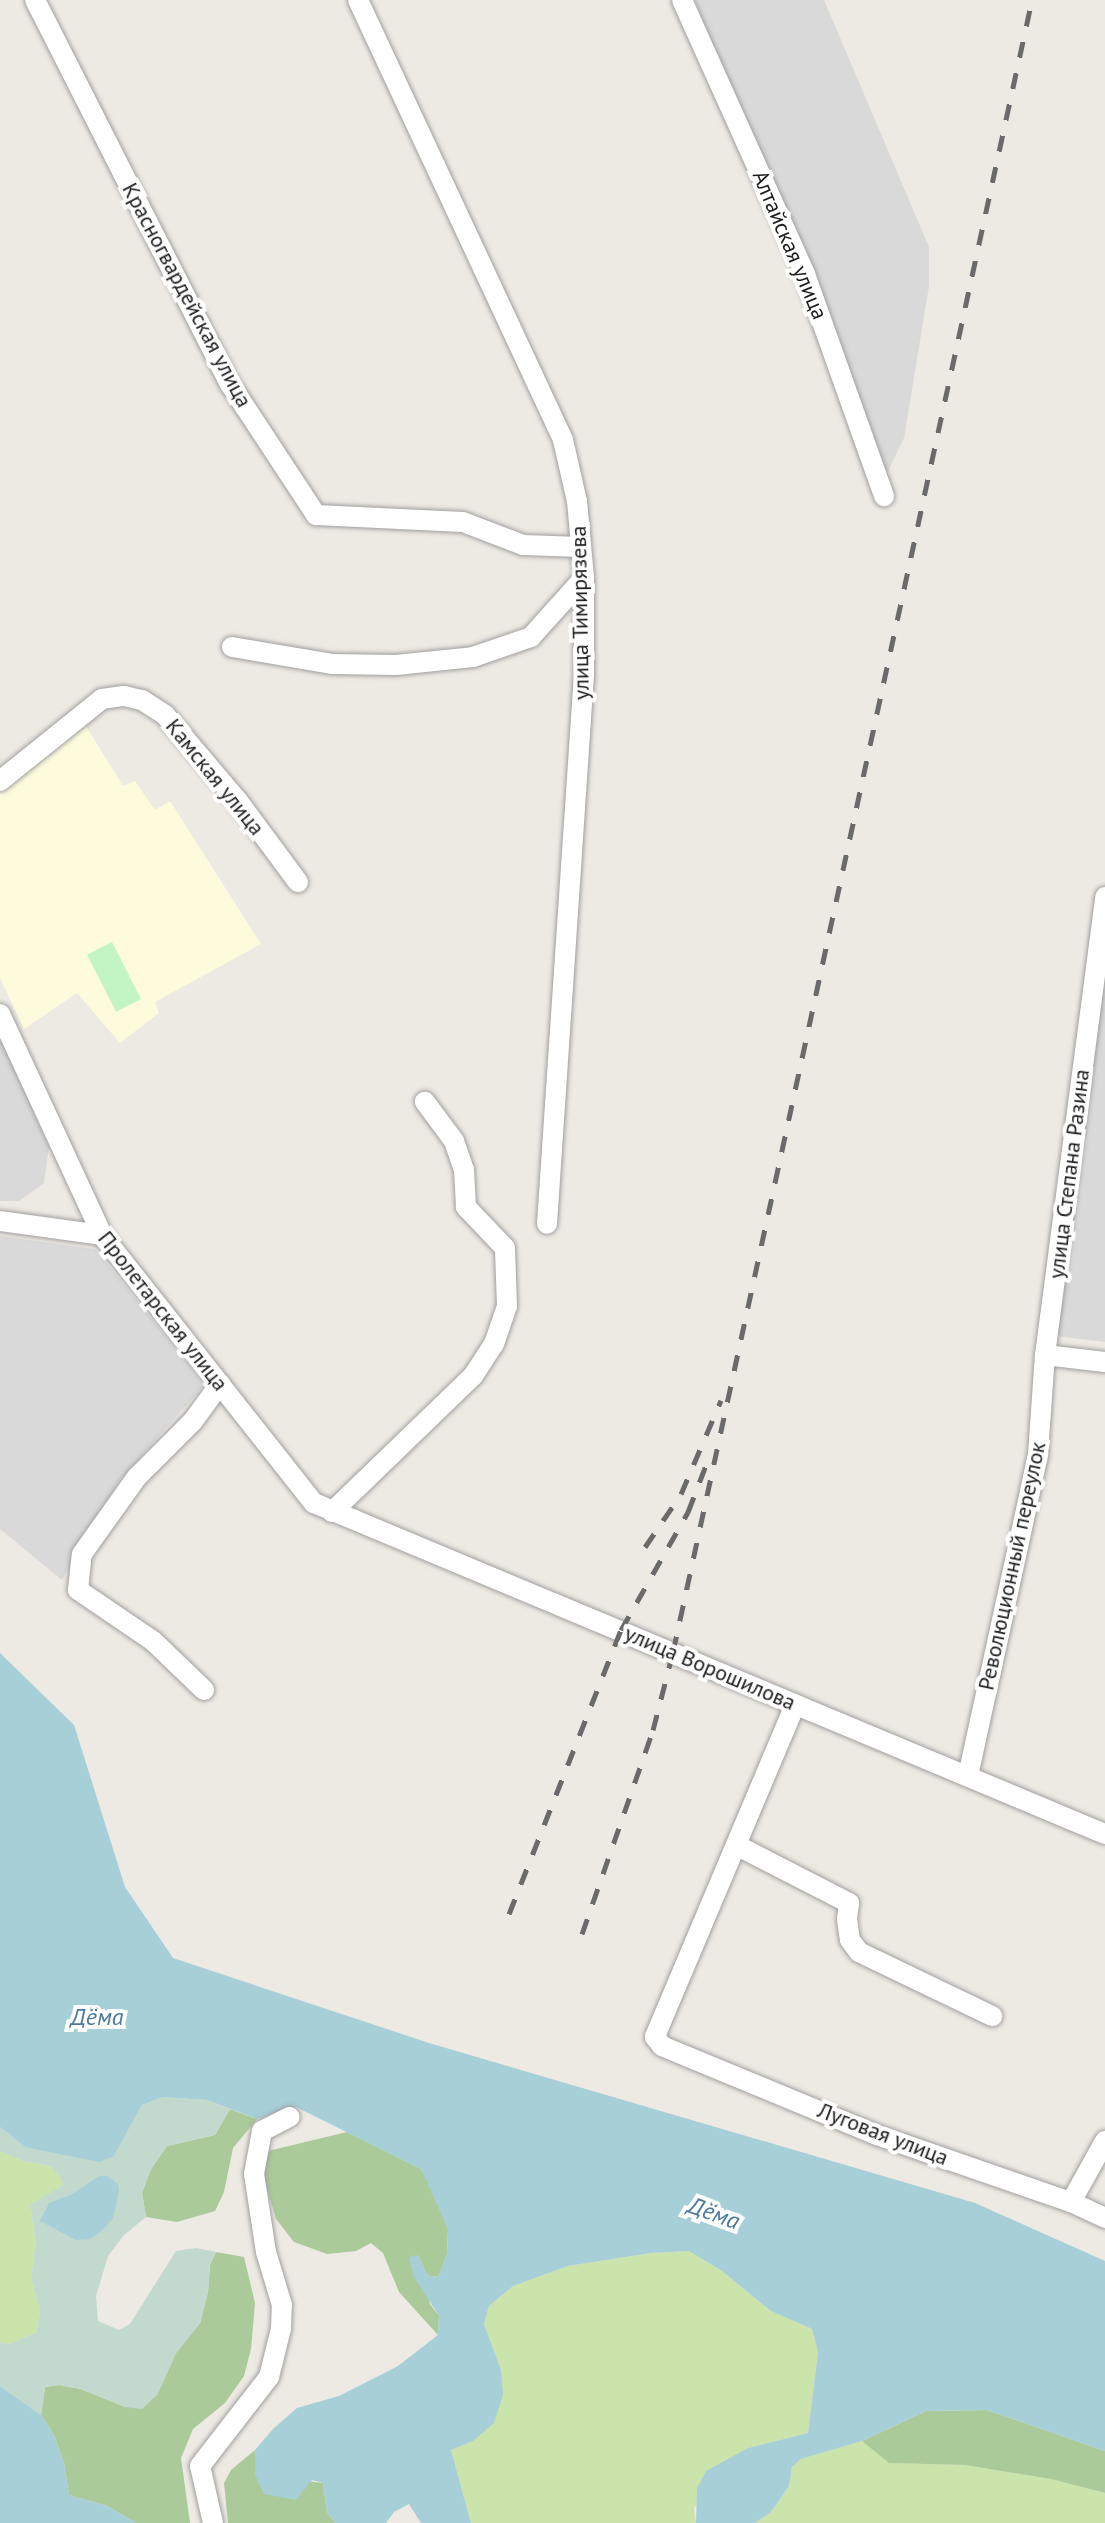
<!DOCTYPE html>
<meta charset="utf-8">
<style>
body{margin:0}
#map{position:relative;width:1105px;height:2523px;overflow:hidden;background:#ede9e3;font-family:"PT Sans",sans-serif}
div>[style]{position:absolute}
.residential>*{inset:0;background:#dad9d9}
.education>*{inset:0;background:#fdfbdc}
.grass>*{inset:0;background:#cae4ab}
.forest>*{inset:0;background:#aaca9a}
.wetland>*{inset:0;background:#c1dacd}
.park>*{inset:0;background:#c2f5c3;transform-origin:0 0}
.water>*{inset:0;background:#a6cfd8}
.roads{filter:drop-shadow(0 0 2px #a0a0a0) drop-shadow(0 0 2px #a0a0a0)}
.minor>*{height:20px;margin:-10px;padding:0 10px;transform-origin:10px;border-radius:10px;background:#fff}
.rail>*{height:5px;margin-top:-2.5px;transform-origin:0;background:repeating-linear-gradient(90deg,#6a6a6a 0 16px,transparent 0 32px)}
span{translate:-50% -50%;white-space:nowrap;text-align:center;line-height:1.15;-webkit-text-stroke:8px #fff;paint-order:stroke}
.street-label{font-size:22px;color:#1c1c1c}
.water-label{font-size:24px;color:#4d799e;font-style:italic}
</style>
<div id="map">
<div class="residential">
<i style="clip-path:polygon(695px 0,824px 0,929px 247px,929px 286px,904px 438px,887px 473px)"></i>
<i style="clip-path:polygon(1105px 977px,1105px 1342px,1055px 1336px)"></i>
<i style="clip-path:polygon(0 1037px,49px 1147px,44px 1183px,19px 1201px,0 1201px)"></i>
<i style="clip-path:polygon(0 1236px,95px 1249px,205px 1384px,119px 1481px,62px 1580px,0 1529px)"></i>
</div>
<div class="education">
<i style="clip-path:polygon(84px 723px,123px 786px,135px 781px,155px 810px,170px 801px,261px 944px,155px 1002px,159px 1013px,120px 1043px,77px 993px,24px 1029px,0 978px,0 790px)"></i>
</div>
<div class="grass">
<i style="clip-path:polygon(0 2151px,23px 2161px,50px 2166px,61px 2176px,63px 2186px,30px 2205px,36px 2243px,31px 2278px,40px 2310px,37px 2332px,10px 2344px,0 2343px)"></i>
<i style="clip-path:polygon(689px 2251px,722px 2271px,771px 2311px,812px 2329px,818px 2352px,808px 2433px,748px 2448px,694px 2508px,696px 2523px,471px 2523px,451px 2450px,473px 2441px,501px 2370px,484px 2324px,489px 2306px,513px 2286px,568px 2266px,651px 2253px)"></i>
<i style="clip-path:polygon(862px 2441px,890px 2463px,965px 2465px,1051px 2479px,1105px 2493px,1105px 2523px,755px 2523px,771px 2512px,789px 2486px,792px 2467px,801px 2459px)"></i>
</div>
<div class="forest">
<i style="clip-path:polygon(230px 2109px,257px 2119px,233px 2148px,224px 2192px,215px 2211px,177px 2222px,146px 2217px,142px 2193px,151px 2169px,167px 2146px,215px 2135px)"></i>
<i style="clip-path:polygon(347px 2132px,421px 2169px,432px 2188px,448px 2229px,447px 2254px,439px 2276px,430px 2277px,426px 2273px,418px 2255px,430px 2304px,439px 2316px,438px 2335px,399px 2292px,383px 2253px,371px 2243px,356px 2251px,327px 2254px,294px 2242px,276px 2219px,262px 2172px,268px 2151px)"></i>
<i style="clip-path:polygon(216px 2252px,244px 2257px,255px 2303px,251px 2349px,244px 2376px,225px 2403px,193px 2429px,181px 2458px,190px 2523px,136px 2523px,107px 2506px,69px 2495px,64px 2463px,54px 2435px,41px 2415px,45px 2387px,59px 2385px,81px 2389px,125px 2407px,157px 2395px,176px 2353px,200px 2323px,208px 2292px,210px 2265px)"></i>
<i style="clip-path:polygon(987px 2410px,1105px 2451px,1105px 2493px,1051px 2479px,965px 2465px,889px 2463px,862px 2441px,926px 2411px)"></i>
<i style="clip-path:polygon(255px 2450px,255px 2475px,323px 2483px,327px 2513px,336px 2523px,228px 2523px,224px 2483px,231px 2470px)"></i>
</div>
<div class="wetland">
<i style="clip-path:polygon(163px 2097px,207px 2100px,230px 2109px,215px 2135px,167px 2146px,151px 2169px,142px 2193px,146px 2217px,124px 2235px,108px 2256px,96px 2296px,98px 2321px,119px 2330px,130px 2324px,176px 2251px,196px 2248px,216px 2252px,210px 2265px,208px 2292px,200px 2323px,176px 2353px,157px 2395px,142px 2409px,125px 2407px,81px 2389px,59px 2385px,45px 2387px,41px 2415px,0 2386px,0 2343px,10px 2344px,37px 2332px,40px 2310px,31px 2278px,36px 2243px,30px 2205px,63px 2185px,60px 2176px,50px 2166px,23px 2161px,0 2151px,0 2127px,25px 2147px,114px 2156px,142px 2105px)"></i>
</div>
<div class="park">
<i style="left:112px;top:942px;width:64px;height:28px;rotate:63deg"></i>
</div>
<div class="water">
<i style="clip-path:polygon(0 1653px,74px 1725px,125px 1887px,173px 1958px,429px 2043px,975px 2203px,1105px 2261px,1105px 2451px,987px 2410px,926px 2411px,862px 2441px,801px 2459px,792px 2467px,789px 2486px,771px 2512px,755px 2523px,696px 2523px,697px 2488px,706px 2471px,748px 2448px,808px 2433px,818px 2352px,812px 2329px,771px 2311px,722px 2271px,689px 2251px,651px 2253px,568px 2266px,513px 2286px,489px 2306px,484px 2324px,501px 2370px,503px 2395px,494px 2423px,473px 2441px,451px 2450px,471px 2523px,421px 2523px,409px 2504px,394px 2512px,386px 2523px,336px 2523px,327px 2513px,323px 2483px,312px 2480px,296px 2500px,264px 2494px,255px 2475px,255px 2450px,273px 2429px,297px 2408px,339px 2396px,398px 2366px,438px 2335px,439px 2316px,414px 2277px,409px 2257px,418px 2255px,426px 2273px,430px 2277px,439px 2276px,447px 2254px,448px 2229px,421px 2169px,296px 2107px,257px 2119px,207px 2100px,163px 2097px,142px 2105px,114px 2156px,99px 2162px,25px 2147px,0 2127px)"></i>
<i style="clip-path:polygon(99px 2176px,107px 2176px,118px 2184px,119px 2191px,113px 2218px,102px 2231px,90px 2239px,76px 2240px,40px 2221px,49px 2203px,71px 2195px)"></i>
<i style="clip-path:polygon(0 2386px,41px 2415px,54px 2435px,64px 2463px,69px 2495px,107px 2506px,136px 2523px,0 2523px)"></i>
</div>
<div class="roads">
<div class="minor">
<i style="left:35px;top:0;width:431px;rotate:63.1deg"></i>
<i style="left:230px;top:384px;width:157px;rotate:56.7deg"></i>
<i style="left:316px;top:515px;width:147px;rotate:2.7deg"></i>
<i style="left:463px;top:522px;width:64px;rotate:21deg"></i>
<i style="left:523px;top:545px;width:58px;rotate:2deg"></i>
<i style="left:358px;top:0;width:485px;rotate:65deg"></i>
<i style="left:563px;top:440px;width:63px;rotate:77.1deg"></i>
<i style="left:577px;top:501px;width:77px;rotate:84.8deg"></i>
<i style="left:584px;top:578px;width:96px;rotate:90deg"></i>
<i style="left:584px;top:674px;width:551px;rotate:93.85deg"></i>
<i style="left:682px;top:0;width:300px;rotate:65.8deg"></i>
<i style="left:805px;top:274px;width:236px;rotate:70.4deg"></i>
<i style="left:232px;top:647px;width:101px;rotate:9.6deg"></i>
<i style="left:332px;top:664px;width:64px;rotate:0.9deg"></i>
<i style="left:396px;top:665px;width:77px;rotate:-5.9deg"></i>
<i style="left:473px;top:657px;width:61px;rotate:-19deg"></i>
<i style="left:531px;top:637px;width:79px;rotate:-48.1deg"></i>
<i style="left:0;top:781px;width:131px;rotate:-38.8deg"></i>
<i style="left:102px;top:699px;width:22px;rotate:-8deg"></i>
<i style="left:124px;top:696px;width:18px;rotate:13deg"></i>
<i style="left:142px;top:700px;width:27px;rotate:33deg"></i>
<i style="left:165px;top:715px;width:113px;rotate:49.7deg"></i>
<i style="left:238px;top:801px;width:101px;rotate:53.5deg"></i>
<i style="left:0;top:1014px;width:243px;rotate:65.2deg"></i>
<i style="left:102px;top:1235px;width:342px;rotate:51.7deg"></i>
<i style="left:314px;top:1503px;width:857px;rotate:22.71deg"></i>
<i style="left:0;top:1221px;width:103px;rotate:7.8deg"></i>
<i style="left:1045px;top:1355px;width:60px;rotate:6.7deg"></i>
<i style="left:332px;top:1512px;width:196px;rotate:-44deg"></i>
<i style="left:473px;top:1376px;width:38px;rotate:-57deg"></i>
<i style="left:494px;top:1344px;width:40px;rotate:-71.1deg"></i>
<i style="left:507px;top:1306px;width:58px;rotate:-92deg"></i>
<i style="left:505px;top:1248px;width:57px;rotate:-133.6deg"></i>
<i style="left:466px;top:1207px;width:37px;rotate:-93deg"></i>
<i style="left:464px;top:1170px;width:31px;rotate:-109deg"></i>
<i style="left:454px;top:1141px;width:49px;rotate:-126.6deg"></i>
<i style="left:204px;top:1690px;width:71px;rotate:-136.1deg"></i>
<i style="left:153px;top:1641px;width:91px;rotate:-145.8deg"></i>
<i style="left:78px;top:1590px;width:36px;rotate:-84deg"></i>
<i style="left:82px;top:1554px;width:95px;rotate:-54.5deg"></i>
<i style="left:137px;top:1477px;width:79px;rotate:-45deg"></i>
<i style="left:193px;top:1421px;width:46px;rotate:-53.9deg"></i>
<i style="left:795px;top:1705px;width:360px;rotate:112.9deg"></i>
<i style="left:655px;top:2037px;width:11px;rotate:52deg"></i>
<i style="left:662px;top:2046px;width:233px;rotate:22.5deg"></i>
<i style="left:877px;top:2135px;width:205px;rotate:19.1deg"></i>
<i style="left:1071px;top:2202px;width:38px;rotate:25deg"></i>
<i style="left:968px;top:1776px;width:330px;rotate:-77.7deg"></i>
<i style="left:1038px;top:1454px;width:99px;rotate:-86deg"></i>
<i style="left:1045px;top:1355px;width:462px;rotate:-82.5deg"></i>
<i style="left:738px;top:1846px;width:125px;rotate:27.2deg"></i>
<i style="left:849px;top:1903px;width:16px;rotate:97deg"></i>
<i style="left:847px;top:1919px;width:21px;rotate:82deg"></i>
<i style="left:850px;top:1940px;width:15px;rotate:53deg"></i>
<i style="left:859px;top:1952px;width:148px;rotate:25.7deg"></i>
<i style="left:1071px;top:2202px;width:70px;rotate:-60.9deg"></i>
<i style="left:213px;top:2523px;width:58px;rotate:-102.8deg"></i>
<i style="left:200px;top:2466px;width:113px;rotate:-52.2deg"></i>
<i style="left:269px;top:2377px;width:49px;rotate:-76deg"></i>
<i style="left:281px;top:2329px;width:24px;rotate:-88deg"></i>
<i style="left:282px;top:2305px;width:55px;rotate:-106.8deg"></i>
<i style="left:266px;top:2252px;width:79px;rotate:-98.7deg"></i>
<i style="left:254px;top:2174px;width:44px;rotate:-79.5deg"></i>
<i style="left:262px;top:2131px;width:31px;rotate:-27deg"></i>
</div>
</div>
<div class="rail">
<i style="left:645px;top:1547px;width:64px;rotate:-55.8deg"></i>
<i style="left:681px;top:1494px;width:102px;rotate:-66.9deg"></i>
<i style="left:509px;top:1914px;width:305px;rotate:-68.5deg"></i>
<i style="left:621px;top:1630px;width:136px;rotate:-60.4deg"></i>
<i style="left:688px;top:1512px;width:56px;rotate:-69deg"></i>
<i style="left:582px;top:1934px;width:216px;rotate:-70.8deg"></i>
<i style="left:653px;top:1730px;width:81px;rotate:-75.6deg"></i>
<i style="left:673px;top:1652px;width:1691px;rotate:-77.74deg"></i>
</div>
<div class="street-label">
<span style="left:790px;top:245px;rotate:67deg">Алтайская улица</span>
<span style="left:187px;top:295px;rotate:62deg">Красногвардейская улица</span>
<span style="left:580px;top:613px;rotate:-91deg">улица Тимирязева</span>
<span style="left:215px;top:777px;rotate:51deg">Камская улица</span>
<span style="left:1069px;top:1174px;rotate:-83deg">улица Степана Разина</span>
<span style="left:163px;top:1311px;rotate:52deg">Пролетарская улица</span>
<span style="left:1012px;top:1566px;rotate:-78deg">Революционный переулок</span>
<span style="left:710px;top:1668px;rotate:23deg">улица Ворошилова</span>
<span style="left:883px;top:2134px;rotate:21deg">Луговая улица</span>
</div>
<div class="water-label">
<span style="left:97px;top:2017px">Дёма</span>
<span style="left:714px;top:2213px;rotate:20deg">Дёма</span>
</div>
</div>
